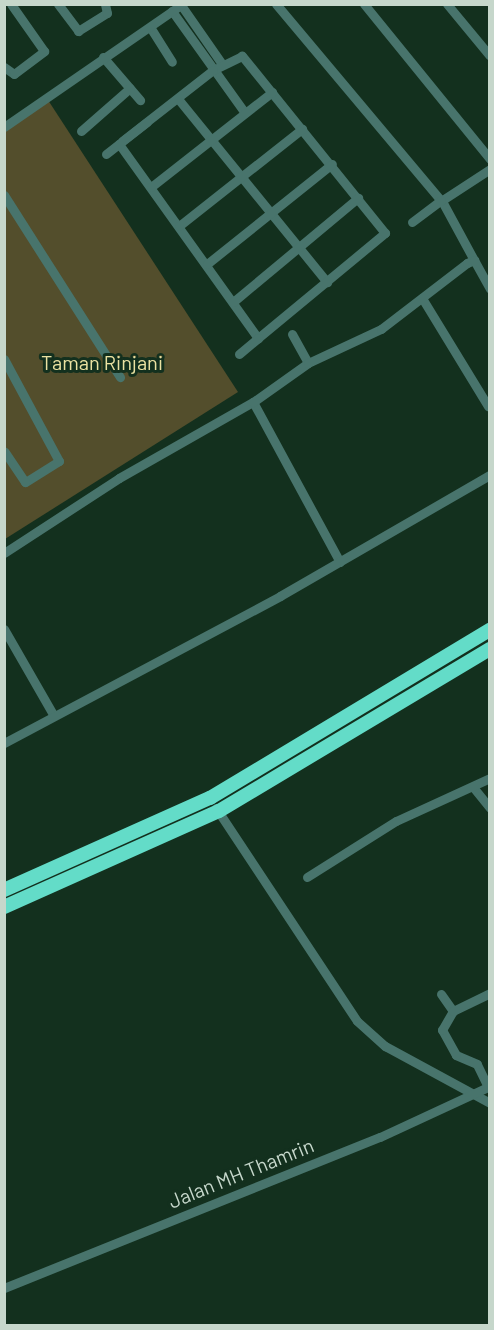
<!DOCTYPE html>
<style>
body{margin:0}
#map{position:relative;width:494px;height:1330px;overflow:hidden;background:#13301e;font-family:Barlow,sans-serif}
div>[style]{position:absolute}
.green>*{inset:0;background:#534e2c}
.minor>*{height:9px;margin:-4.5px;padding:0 4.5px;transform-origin:4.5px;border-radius:4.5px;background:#48746c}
.highway>*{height:14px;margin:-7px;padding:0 7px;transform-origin:7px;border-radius:7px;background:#63dcc8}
span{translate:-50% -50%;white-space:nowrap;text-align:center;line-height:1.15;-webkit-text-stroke:6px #13301e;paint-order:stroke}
.park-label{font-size:20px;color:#ebe2a2}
.street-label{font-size:20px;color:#c6d7cb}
.frame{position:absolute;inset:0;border:6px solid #c6d7cb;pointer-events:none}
</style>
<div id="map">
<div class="green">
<i style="clip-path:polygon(46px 97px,238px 392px,5px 539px,5px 129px)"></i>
</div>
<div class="minor">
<i style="left:58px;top:4px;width:34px;rotate:53deg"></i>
<i style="left:78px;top:31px;width:34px;rotate:-32deg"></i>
<i style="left:107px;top:13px;width:9px;rotate:-103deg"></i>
<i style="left:276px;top:4px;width:260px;rotate:50deg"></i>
<i style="left:443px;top:203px;width:65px;rotate:61.5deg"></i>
<i style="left:364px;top:4px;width:200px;rotate:50.9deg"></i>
<i style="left:447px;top:4px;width:67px;rotate:50.4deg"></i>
<i style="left:181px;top:5px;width:72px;rotate:55.2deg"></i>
<i style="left:172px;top:11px;width:125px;rotate:54.4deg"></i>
<i style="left:150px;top:27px;width:41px;rotate:57.8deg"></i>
<i style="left:103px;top:57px;width:57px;rotate:49.3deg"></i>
<i style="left:4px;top:67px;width:12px;rotate:35deg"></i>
<i style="left:14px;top:74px;width:38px;rotate:-37deg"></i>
<i style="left:44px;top:51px;width:57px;rotate:-125.1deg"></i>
<i style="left:179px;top:100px;width:235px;rotate:50.9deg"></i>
<i style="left:4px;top:127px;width:216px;rotate:-34.6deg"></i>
<i style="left:81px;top:131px;width:65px;rotate:-41.3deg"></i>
<i style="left:119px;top:144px;width:239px;rotate:54.4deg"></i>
<i style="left:258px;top:338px;width:165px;rotate:-39.6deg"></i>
<i style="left:385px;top:233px;width:228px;rotate:-128.9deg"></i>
<i style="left:242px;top:56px;width:32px;rotate:154deg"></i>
<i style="left:213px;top:70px;width:115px;rotate:142deg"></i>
<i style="left:106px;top:154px;width:52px;rotate:-38deg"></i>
<i style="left:151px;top:187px;width:154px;rotate:-38.1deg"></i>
<i style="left:4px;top:195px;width:216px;rotate:57.5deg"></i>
<i style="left:441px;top:201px;width:59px;rotate:-33.1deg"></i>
<i style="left:412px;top:222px;width:36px;rotate:-37deg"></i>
<i style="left:179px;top:226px;width:157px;rotate:-38.3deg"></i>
<i style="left:207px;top:264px;width:160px;rotate:-38.7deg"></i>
<i style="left:422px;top:298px;width:127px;rotate:58.6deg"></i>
<i style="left:233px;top:302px;width:163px;rotate:-39.8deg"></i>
<i style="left:292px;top:334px;width:33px;rotate:61deg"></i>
<i style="left:239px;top:354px;width:25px;rotate:-40deg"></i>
<i style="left:4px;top:359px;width:116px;rotate:61.7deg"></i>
<i style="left:59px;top:461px;width:40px;rotate:148deg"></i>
<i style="left:25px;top:482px;width:37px;rotate:-124deg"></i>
<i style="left:253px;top:402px;width:182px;rotate:61.5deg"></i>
<i style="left:4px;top:553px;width:137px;rotate:-33.1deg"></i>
<i style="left:119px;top:478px;width:154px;rotate:-29.6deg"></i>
<i style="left:253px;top:402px;width:67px;rotate:-35.3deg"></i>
<i style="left:308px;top:363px;width:81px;rotate:-25deg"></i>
<i style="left:381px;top:329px;width:108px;rotate:-37.5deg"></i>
<i style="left:467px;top:263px;width:8px;rotate:-23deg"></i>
<i style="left:474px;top:260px;width:33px;rotate:61deg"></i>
<i style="left:4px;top:629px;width:100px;rotate:60.1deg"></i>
<i style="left:4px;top:743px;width:313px;rotate:-28deg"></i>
<i style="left:280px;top:596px;width:242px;rotate:-30deg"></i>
<i style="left:473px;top:787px;width:27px;rotate:51deg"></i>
<i style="left:216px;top:808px;width:255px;rotate:56.5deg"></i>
<i style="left:357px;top:1021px;width:38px;rotate:42deg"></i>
<i style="left:385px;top:1046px;width:119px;rotate:28.5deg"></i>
<i style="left:307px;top:877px;width:105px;rotate:-32.2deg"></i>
<i style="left:396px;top:821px;width:103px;rotate:-24.6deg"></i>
<i style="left:441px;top:994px;width:21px;rotate:55deg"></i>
<i style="left:488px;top:1087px;width:25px;rotate:-116deg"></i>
<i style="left:477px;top:1064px;width:23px;rotate:-157deg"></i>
<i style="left:456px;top:1055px;width:29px;rotate:-119deg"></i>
<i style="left:442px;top:1030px;width:22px;rotate:-60deg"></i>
<i style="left:453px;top:1011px;width:41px;rotate:-25.9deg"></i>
<i style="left:4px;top:1288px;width:405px;rotate:-21.9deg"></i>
<i style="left:380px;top:1137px;width:121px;rotate:-24.9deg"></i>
</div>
<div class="highway">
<i style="left:4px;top:890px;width:226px;rotate:-24.1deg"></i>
<i style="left:210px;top:798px;width:327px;rotate:-31deg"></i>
<i style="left:4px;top:907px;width:235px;rotate:-24.1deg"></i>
<i style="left:219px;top:811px;width:316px;rotate:-30.9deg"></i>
</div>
<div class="park-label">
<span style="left:102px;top:362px">Taman Rinjani</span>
</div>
<div class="street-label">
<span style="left:241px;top:1173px;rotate:-22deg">Jalan MH Thamrin</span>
</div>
<div class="frame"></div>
</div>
